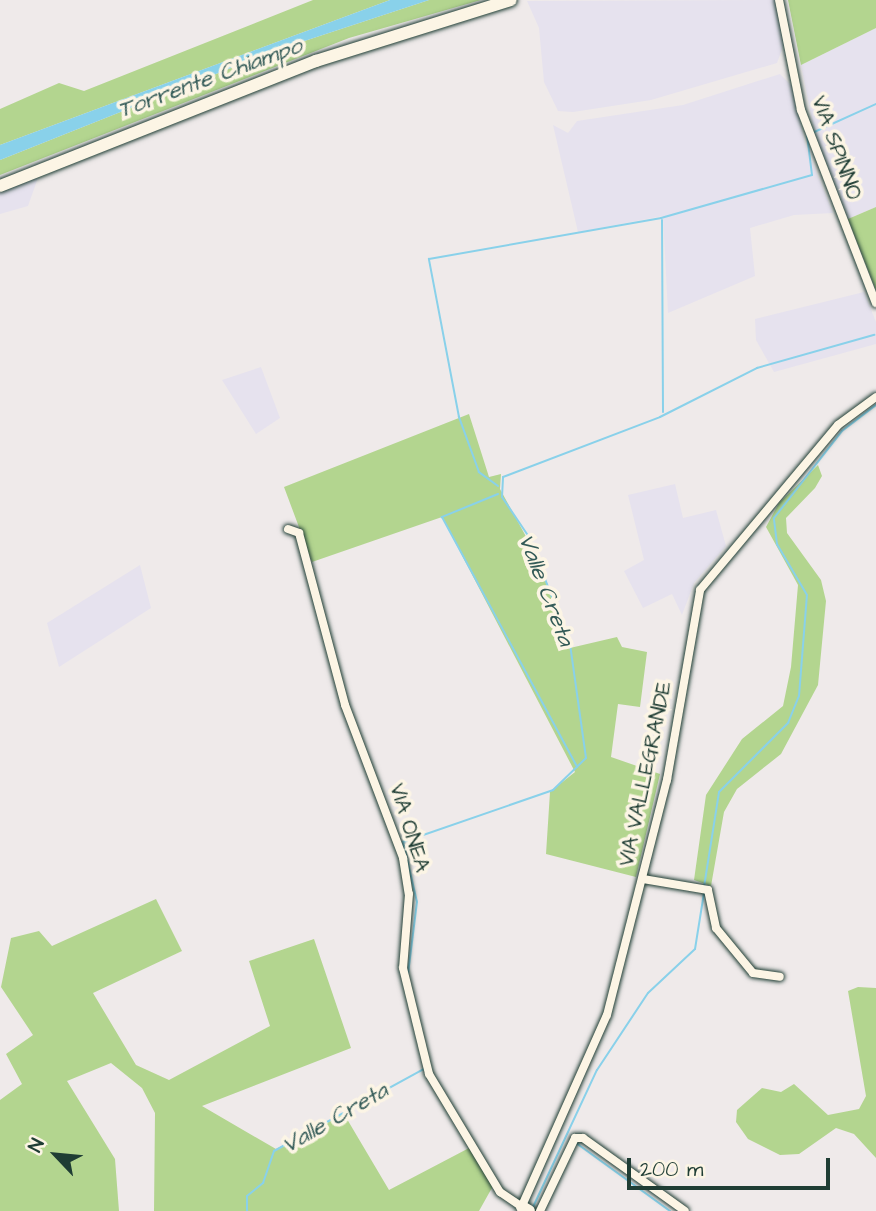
<!DOCTYPE html>
<style>
body{margin:0}
#map{position:relative;width:876px;height:1211px;overflow:hidden;background:#efeaea;font-family:"Architects Daughter",sans-serif}
div>[style]{position:absolute}
.built>*{inset:0;background:#e6e2ee}
.green>*{inset:0;background:#b3d58f}
.water>*{inset:0;background:#89d1ea}
.stream>*{height:2px;margin:-1px;padding:0 1px;transform-origin:1px;border-radius:1px;background:#89d1ea}
.roads{filter:drop-shadow(0 0 2px #1f3d34) drop-shadow(0 0 2px #1f3d34)}
.street>*{height:8px;margin:-4px;padding:0 4px;transform-origin:4px;border-radius:4px;background:#fcf5e5}
.secondary>*{height:12px;margin:-6px;padding:0 6px;transform-origin:6px;border-radius:6px;background:#fcf5e5}
span{translate:-50% -50%;white-space:nowrap;text-align:center;line-height:1.15;-webkit-text-stroke:7px #fcf5e5;paint-order:stroke}
.street-label{font-size:21px;color:#1f3d34}
.water-label{font-size:23px;color:#345b58;font-style:italic}
.north{position:absolute;left:21px;top:1120px;width:70px;height:70px;-webkit-text-stroke:5px #fcf5e5;paint-order:stroke;rotate:296deg;font-size:19px;font-weight:700;line-height:28px;text-align:center;color:#1f3d34}
.north::after{content:'';display:block;margin:auto;width:24px;height:32px;background:#1f3d34;clip-path:polygon(50% 0,100% 100%,50% 72%,0 100%)}
.scale{position:absolute;left:627px;top:1158px;width:203px;height:32px;box-sizing:border-box;border:4px solid #1f3d34;border-top:0;padding-left:9px;font-size:21px;line-height:24px;white-space:nowrap;color:#1f3d34;-webkit-text-stroke:5px #fcf5e5;paint-order:stroke}
</style>
<div id="map">
<div class="built">
<i style="clip-path:polygon(775px 0,784px 44px,777px 63px,651px 100px,573px 112px,558px 111px,544px 82px,539px 28px,527px 1px)"></i>
<i style="clip-path:polygon(876px 28px,876px 207px,848px 219px,816px 140px,801px 65px)"></i>
<i style="clip-path:polygon(780px 74px,793px 87px,805px 144px,833px 213px,794px 215px,750px 228px,755px 276px,668px 313px,663px 216px,578px 232px,553px 125px,568px 133px,577px 121px,683px 105px)"></i>
<i style="clip-path:polygon(39px 175px,28px 206px,0 214px,0 188px)"></i>
<i style="clip-path:polygon(864px 292px,876px 322px,876px 344px,774px 372px,756px 340px,755px 319px)"></i>
<i style="clip-path:polygon(261px 367px,280px 418px,256px 434px,222px 380px)"></i>
<i style="clip-path:polygon(675px 484px,683px 518px,716px 510px,726px 546px,694px 583px,682px 615px,672px 594px,643px 608px,624px 571px,644px 560px,628px 495px)"></i>
<i style="clip-path:polygon(140px 565px,151px 608px,59px 667px,47px 623px)"></i>
</div>
<div class="green">
<i style="clip-path:polygon(313px 0,390px 0,0 145px,0 109px,59px 83px,84px 91px)"></i>
<i style="clip-path:polygon(429px 0,481px 0,349px 38px,0 175px,0 160px,271px 52px)"></i>
<i style="clip-path:polygon(788px 0,876px 0,876px 28px,801px 65px)"></i>
<i style="clip-path:polygon(876px 207px,876px 290px,848px 219px)"></i>
<i style="clip-path:polygon(469px 414px,489px 477px,501px 474px,500px 489px,535px 553px,570px 648px,617px 637px,622px 647px,647px 652px,640px 707px,618px 704px,611px 757px,660px 774px,636px 877px,546px 854px,550px 792px,575px 772px,442px 517px,312px 562px,284px 487px)"></i>
<i style="clip-path:polygon(818px 465px,822px 476px,815px 488px,786px 518px,787px 533px,821px 580px,826px 601px,818px 685px,781px 754px,737px 789px,724px 812px,711px 886px,694px 880px,706px 795px,742px 739px,783px 706px,791px 667px,798px 585px,766px 527px,779px 503px)"></i>
<i style="clip-path:polygon(156px 899px,182px 951px,93px 993px,136px 1065px,169px 1080px,270px 1026px,249px 961px,314px 939px,351px 1048px,202px 1106px,276px 1149px,344px 1114px,389px 1190px,471px 1147px,493px 1186px,479px 1211px,154px 1211px,155px 1113px,142px 1088px,111px 1063px,67px 1081px,115px 1159px,119px 1211px,0 1211px,0 1100px,22px 1084px,6px 1054px,33px 1035px,1px 987px,11px 938px,39px 931px,52px 946px)"></i>
<i style="clip-path:polygon(858px 987px,876px 988px,876px 1158px,854px 1134px,836px 1128px,799px 1154px,780px 1155px,748px 1139px,736px 1122px,737px 1110px,762px 1088px,781px 1092px,794px 1084px,828px 1115px,859px 1109px,866px 1096px,848px 991px)"></i>
</div>
<div class="water">
<i style="clip-path:polygon(390px 0,429px 0,271px 52px,0 160px,0 145px)"></i>
</div>
<div class="stream">
<i style="left:244px;top:65px;width:47px;rotate:-22.7deg"></i>
<i style="left:812px;top:133px;width:70px;rotate:-24.4deg"></i>
<i style="left:662px;top:220px;width:192px;rotate:89.7deg"></i>
<i style="left:498px;top:486px;width:24px;rotate:-144deg"></i>
<i style="left:479px;top:472px;width:59px;rotate:-110deg"></i>
<i style="left:459px;top:417px;width:161px;rotate:-100.8deg"></i>
<i style="left:429px;top:259px;width:236px;rotate:-10deg"></i>
<i style="left:661px;top:218px;width:157px;rotate:-15.9deg"></i>
<i style="left:812px;top:175px;width:40px;rotate:-97.1deg"></i>
<i style="left:498px;top:494px;width:61px;rotate:157.7deg"></i>
<i style="left:442px;top:517px;width:284px;rotate:61.6deg"></i>
<i style="left:704px;top:887px;width:96px;rotate:-81deg"></i>
<i style="left:719px;top:792px;width:98px;rotate:-45deg"></i>
<i style="left:788px;top:723px;width:29px;rotate:-68deg"></i>
<i style="left:799px;top:696px;width:101px;rotate:-85.5deg"></i>
<i style="left:807px;top:595px;width:59px;rotate:-120.5deg"></i>
<i style="left:777px;top:544px;width:26px;rotate:-97deg"></i>
<i style="left:774px;top:518px;width:110px;rotate:-52deg"></i>
<i style="left:842px;top:431px;width:43px;rotate:-37.4deg"></i>
<i style="left:408px;top:974px;width:73px;rotate:-82.9deg"></i>
<i style="left:417px;top:902px;width:62px;rotate:-103.1deg"></i>
<i style="left:403px;top:842px;width:159px;rotate:-19.1deg"></i>
<i style="left:553px;top:790px;width:46px;rotate:-44.1deg"></i>
<i style="left:586px;top:758px;width:115px;rotate:-98deg"></i>
<i style="left:570px;top:644px;width:115px;rotate:-111deg"></i>
<i style="left:529px;top:537px;width:48px;rotate:-124deg"></i>
<i style="left:502px;top:497px;width:20px;rotate:-87deg"></i>
<i style="left:503px;top:477px;width:168px;rotate:-20.9deg"></i>
<i style="left:660px;top:417px;width:109px;rotate:-26.8deg"></i>
<i style="left:757px;top:368px;width:122px;rotate:-15.8deg"></i>
<i style="left:576px;top:1143px;width:116px;rotate:35.9deg"></i>
<i style="left:533px;top:1207px;width:151px;rotate:-65deg"></i>
<i style="left:597px;top:1070px;width:92px;rotate:-56.5deg"></i>
<i style="left:648px;top:993px;width:64px;rotate:-43.1deg"></i>
<i style="left:695px;top:949px;width:57px;rotate:-80.9deg"></i>
<i style="left:247px;top:1211px;width:15px;rotate:-90deg"></i>
<i style="left:247px;top:1196px;width:21px;rotate:-39deg"></i>
<i style="left:263px;top:1183px;width:34px;rotate:-71deg"></i>
<i style="left:274px;top:1151px;width:171px;rotate:-28.7deg"></i>
</div>
<div class="roads">
<div class="street">
<i style="left:779px;top:0;width:112px;rotate:78.7deg"></i>
<i style="left:801px;top:110px;width:207px;rotate:68.8deg"></i>
<i style="left:288px;top:529px;width:12px;rotate:20deg"></i>
<i style="left:299px;top:533px;width:178px;rotate:75deg"></i>
<i style="left:345px;top:705px;width:164px;rotate:69.2deg"></i>
<i style="left:403px;top:858px;width:36px;rotate:81deg"></i>
<i style="left:409px;top:894px;width:74px;rotate:94.6deg"></i>
<i style="left:403px;top:968px;width:109px;rotate:76.2deg"></i>
<i style="left:429px;top:1074px;width:138px;rotate:59deg"></i>
<i style="left:500px;top:1192px;width:27px;rotate:34deg"></i>
<i style="left:643px;top:879px;width:66px;rotate:9.6deg"></i>
<i style="left:708px;top:890px;width:39px;rotate:78deg"></i>
<i style="left:716px;top:928px;width:58px;rotate:50.6deg"></i>
<i style="left:753px;top:973px;width:27px;rotate:8deg"></i>
<i style="left:521px;top:1208px;width:211px;rotate:-66deg"></i>
<i style="left:607px;top:1015px;width:243px;rotate:-75.7deg"></i>
<i style="left:667px;top:780px;width:193px;rotate:-80.1deg"></i>
<i style="left:700px;top:590px;width:215px;rotate:-50.1deg"></i>
<i style="left:838px;top:425px;width:47px;rotate:-36.4deg"></i>
<i style="left:540px;top:1211px;width:81px;rotate:-64.4deg"></i>
<i style="left:575px;top:1138px;width:8px"></i>
<i style="left:583px;top:1138px;width:125px;rotate:35.6deg"></i>
</div>
<div class="secondary">
<i style="left:0;top:186px;width:340px;rotate:-21.6deg"></i>
<i style="left:316px;top:61px;width:204px;rotate:-17.4deg"></i>
<i style="left:522px;top:1207px;width:8px;rotate:30deg"></i>
</div>
</div>
<div class="street-label">
<span style="left:836px;top:148px;rotate:70deg">VIA SPINNO</span>
<span style="left:646px;top:774px;rotate:-78deg">VIA VALLEGRANDE</span>
<span style="left:409px;top:828px;rotate:73deg">VIA ONEA</span>
</div>
<div class="water-label">
<span style="left:210px;top:78px;rotate:-20deg">Torrente Chiampo</span>
<span style="left:546px;top:590px;rotate:69deg">Valle Creta</span>
<span style="left:335px;top:1118px;rotate:-30deg">Valle Creta</span>
</div>
<div class="north">N</div>
<div class="scale">200 m</div>
</div>
